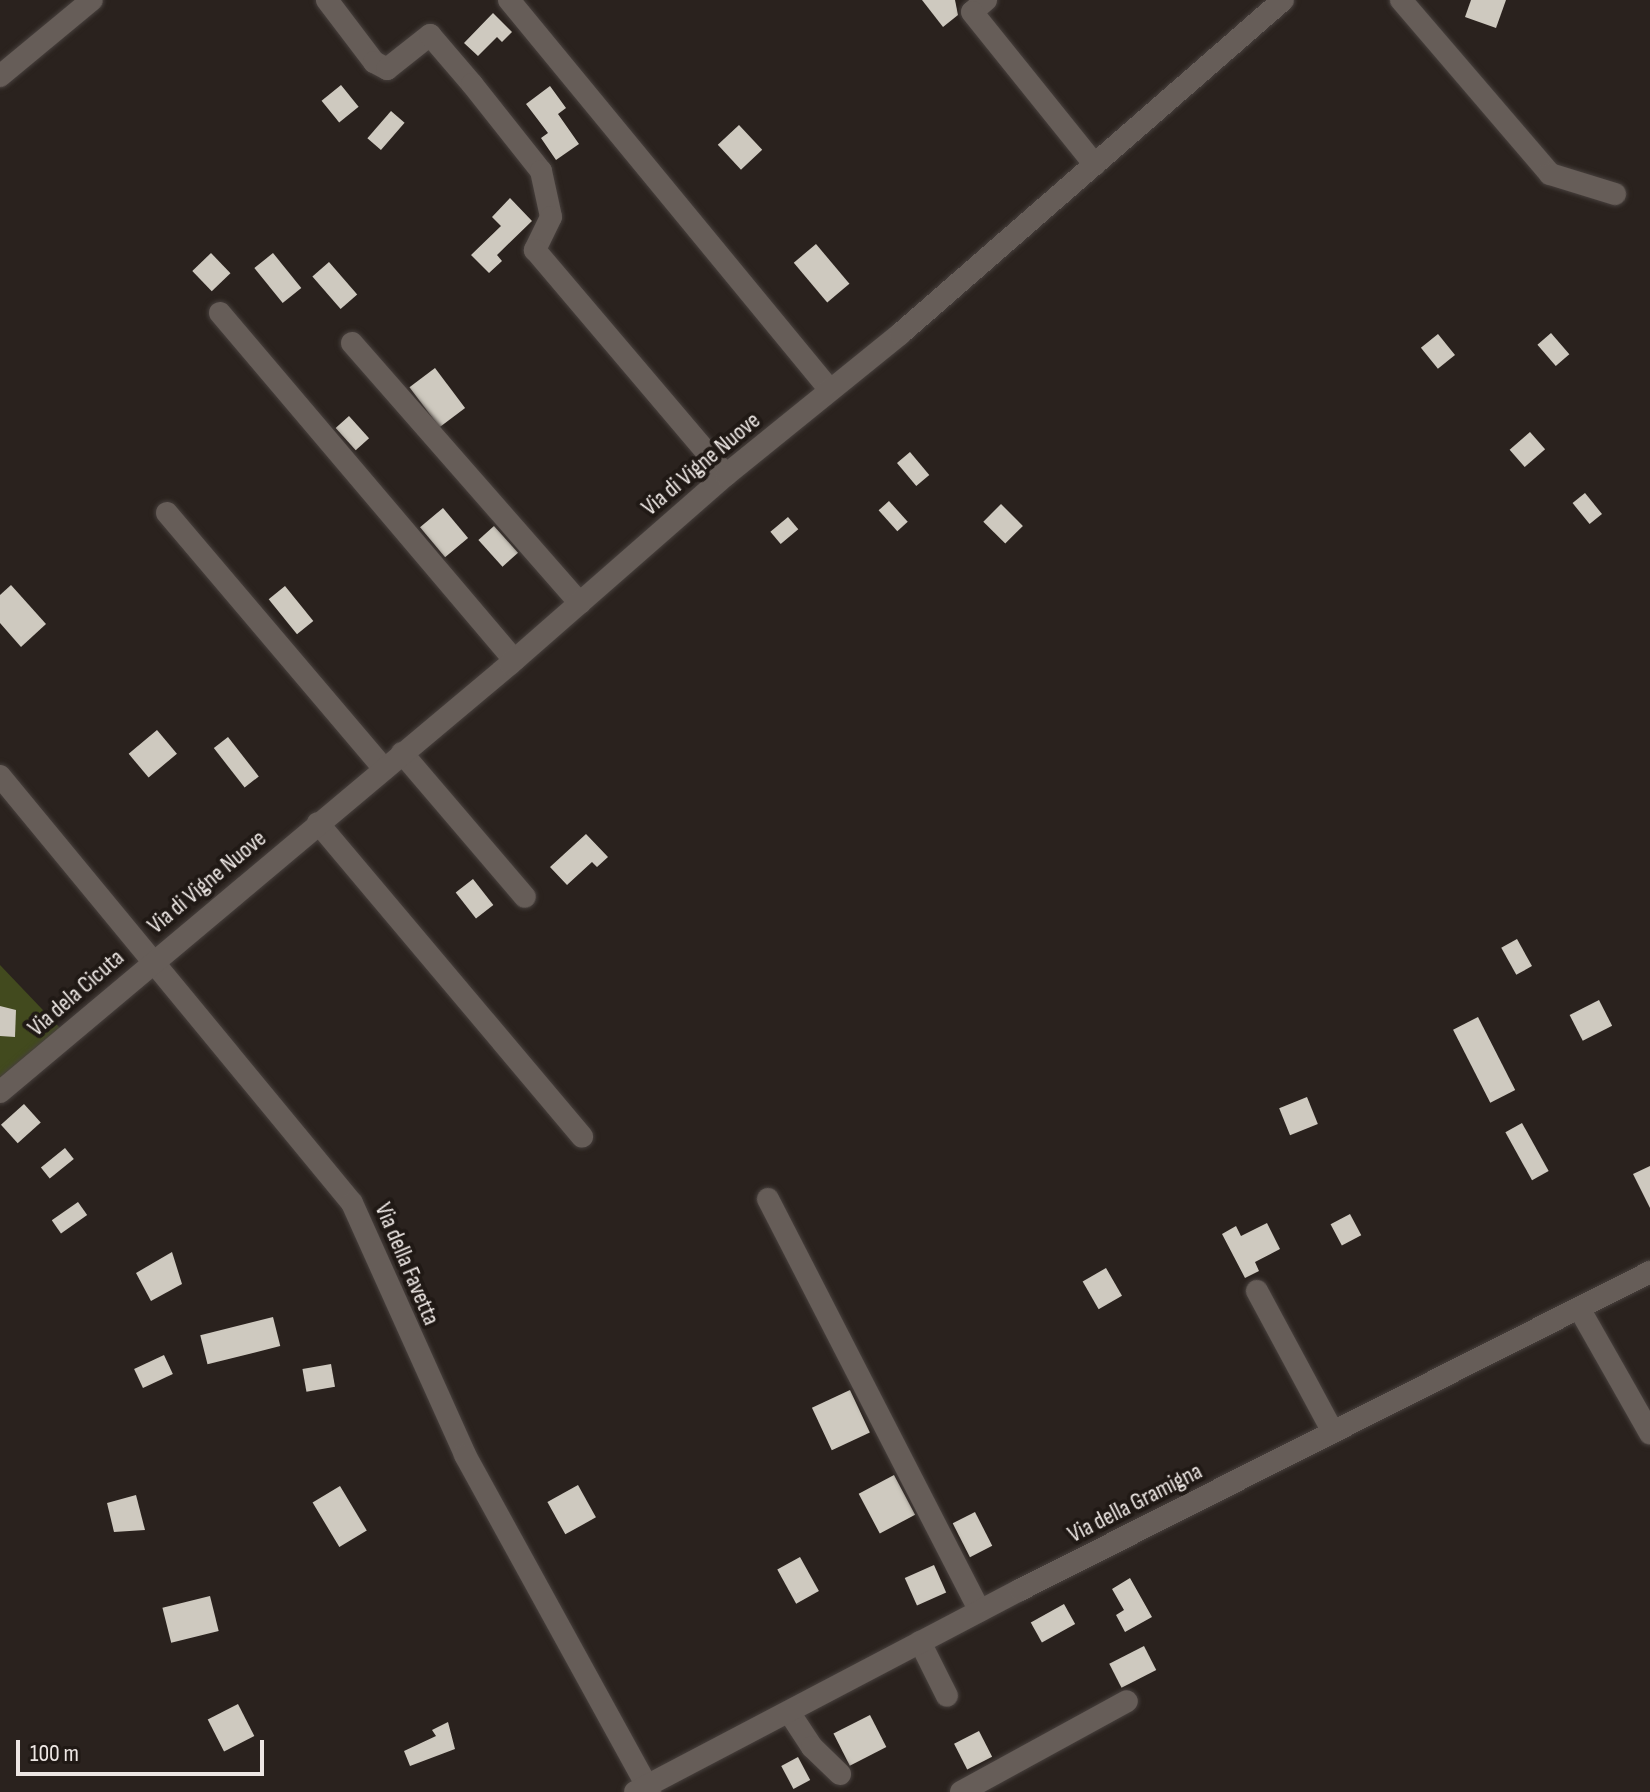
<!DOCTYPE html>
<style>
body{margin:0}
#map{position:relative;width:1650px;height:1792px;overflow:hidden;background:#2a221e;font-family:"Sofia Sans Condensed",sans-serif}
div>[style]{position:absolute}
.green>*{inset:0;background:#424a1e}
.building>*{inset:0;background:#cec9bf;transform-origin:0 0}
.roads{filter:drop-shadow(0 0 2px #47403d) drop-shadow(0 0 2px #47403d)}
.minor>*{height:22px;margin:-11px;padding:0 11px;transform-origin:11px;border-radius:11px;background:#665d58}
span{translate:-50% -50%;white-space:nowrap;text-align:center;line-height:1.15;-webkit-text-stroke:8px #201915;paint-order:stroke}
.street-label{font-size:24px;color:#ede7e4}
.scale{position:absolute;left:16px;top:1740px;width:248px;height:36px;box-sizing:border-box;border:4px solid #ede7e4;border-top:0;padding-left:10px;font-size:24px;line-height:28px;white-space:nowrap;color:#ede7e4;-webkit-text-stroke:6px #201915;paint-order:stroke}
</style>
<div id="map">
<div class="green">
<i style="clip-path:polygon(0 965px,62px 1030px,0 1083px)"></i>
</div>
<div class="building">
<i style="clip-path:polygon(922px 0,955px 0,958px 15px,943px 27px)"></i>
<i style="clip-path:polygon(1471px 0,1506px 0,1496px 28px,1465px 17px)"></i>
<i style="clip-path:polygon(493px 13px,512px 32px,502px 42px,497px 37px,478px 56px,464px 43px)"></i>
<i style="left:341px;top:85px;width:28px;height:25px;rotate:51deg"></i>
<i style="clip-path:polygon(550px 86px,566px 108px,558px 114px,579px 144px,556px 160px,541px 138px,548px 133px,526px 104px)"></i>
<i style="left:391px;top:111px;width:18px;height:36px;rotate:41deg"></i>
<i style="left:739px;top:125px;width:34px;height:29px;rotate:47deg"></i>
<i style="clip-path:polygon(510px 198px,532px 221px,497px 255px,502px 261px,489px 273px,471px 255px,501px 226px,492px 217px)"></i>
<i style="left:816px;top:244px;width:52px;height:29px;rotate:50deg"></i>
<i style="left:211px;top:253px;width:28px;height:26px;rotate:46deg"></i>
<i style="left:273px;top:253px;width:45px;height:24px;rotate:51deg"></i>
<i style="left:329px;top:262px;width:43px;height:22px;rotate:49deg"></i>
<i style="left:1551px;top:333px;width:28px;height:18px;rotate:49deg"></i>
<i style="left:1438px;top:334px;width:27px;height:22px;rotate:51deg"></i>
<i style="left:435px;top:368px;width:50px;height:32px;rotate:53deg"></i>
<i style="left:349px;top:416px;width:30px;height:18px;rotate:48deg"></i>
<i style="left:1530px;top:432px;width:23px;height:27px;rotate:49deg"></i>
<i style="left:910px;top:452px;width:30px;height:17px;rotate:50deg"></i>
<i style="left:1585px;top:493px;width:27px;height:16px;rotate:51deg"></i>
<i style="left:889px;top:501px;width:28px;height:14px;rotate:48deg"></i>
<i style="left:1001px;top:504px;width:31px;height:25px;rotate:45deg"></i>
<i style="left:443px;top:508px;width:39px;height:30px;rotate:50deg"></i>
<i style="left:788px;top:517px;width:16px;height:23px;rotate:50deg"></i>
<i style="left:494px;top:526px;width:36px;height:21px;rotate:48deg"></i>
<i style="clip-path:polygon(11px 585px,46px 624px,21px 647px,0 623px,0 595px)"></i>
<i style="left:285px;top:586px;width:45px;height:21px;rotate:51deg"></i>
<i style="left:157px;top:730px;width:31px;height:37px;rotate:50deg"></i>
<i style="left:228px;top:737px;width:50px;height:18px;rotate:52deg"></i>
<i style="clip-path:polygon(586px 834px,608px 857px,597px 867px,592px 862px,567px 885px,550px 867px)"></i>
<i style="left:473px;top:879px;width:33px;height:22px;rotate:52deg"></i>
<i style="left:1517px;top:939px;width:31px;height:18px;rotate:61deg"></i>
<i style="left:1599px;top:1000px;width:29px;height:33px;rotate:63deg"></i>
<i style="clip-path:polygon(0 1006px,16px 1010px,15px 1037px,0 1036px)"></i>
<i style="left:1478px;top:1017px;width:82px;height:28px;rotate:63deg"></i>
<i style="left:1307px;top:1097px;width:29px;height:30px;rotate:68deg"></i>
<i style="left:24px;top:1104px;width:25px;height:31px;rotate:48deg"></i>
<i style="left:1522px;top:1123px;width:55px;height:19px;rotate:61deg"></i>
<i style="left:65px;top:1148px;width:14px;height:31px;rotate:51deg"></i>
<i style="clip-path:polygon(1650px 1166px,1650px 1208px,1633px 1174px)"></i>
<i style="left:78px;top:1202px;width:16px;height:32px;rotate:55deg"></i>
<i style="left:1350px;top:1214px;width:24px;height:22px;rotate:62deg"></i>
<i style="clip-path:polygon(1267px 1223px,1280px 1249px,1255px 1262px,1259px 1271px,1245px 1278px,1222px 1234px,1236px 1226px,1241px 1236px)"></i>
<i style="clip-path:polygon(172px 1252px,182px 1284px,151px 1301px,136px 1273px)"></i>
<i style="left:1106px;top:1268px;width:32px;height:27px;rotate:60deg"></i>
<i style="left:273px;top:1317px;width:30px;height:75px;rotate:76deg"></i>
<i style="left:164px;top:1355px;width:21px;height:33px;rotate:65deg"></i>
<i style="left:331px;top:1364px;width:23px;height:29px;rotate:80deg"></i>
<i style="left:850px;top:1390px;width:47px;height:42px;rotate:65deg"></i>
<i style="left:894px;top:1475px;width:45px;height:40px;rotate:62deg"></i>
<i style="left:578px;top:1485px;width:37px;height:35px;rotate:61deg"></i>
<i style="left:340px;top:1486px;width:52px;height:32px;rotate:59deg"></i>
<i style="clip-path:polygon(136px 1495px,145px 1530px,114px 1532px,107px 1503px)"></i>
<i style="left:975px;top:1512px;width:38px;height:25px;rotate:63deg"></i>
<i style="left:800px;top:1557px;width:39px;height:26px;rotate:61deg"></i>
<i style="left:934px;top:1565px;width:30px;height:32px;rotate:66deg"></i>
<i style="clip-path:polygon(1130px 1578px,1152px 1617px,1125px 1632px,1116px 1615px,1124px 1610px,1112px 1589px)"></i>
<i style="left:210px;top:1596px;width:36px;height:49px;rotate:76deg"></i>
<i style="left:1064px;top:1604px;width:23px;height:38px;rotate:61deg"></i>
<i style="left:1144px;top:1646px;width:27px;height:39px;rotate:63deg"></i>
<i style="left:238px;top:1704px;width:36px;height:34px;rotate:63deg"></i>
<i style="left:870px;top:1715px;width:36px;height:41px;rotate:63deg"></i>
<i style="clip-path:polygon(448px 1722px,455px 1749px,410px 1766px,404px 1751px,436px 1736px,432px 1730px)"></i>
<i style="left:979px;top:1731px;width:29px;height:28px;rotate:63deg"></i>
<i style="left:798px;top:1757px;width:26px;height:19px;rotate:62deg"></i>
</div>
<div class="roads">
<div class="minor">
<i style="left:327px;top:0;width:78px;rotate:52.8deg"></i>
<i style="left:374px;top:62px;width:15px;rotate:28deg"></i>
<i style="left:387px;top:69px;width:55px;rotate:-38.3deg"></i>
<i style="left:430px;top:35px;width:65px;rotate:49.4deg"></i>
<i style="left:472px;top:84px;width:111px;rotate:51.6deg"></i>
<i style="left:541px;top:171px;width:47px;rotate:77.7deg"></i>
<i style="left:551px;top:217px;width:37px;rotate:116deg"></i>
<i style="left:535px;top:250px;width:295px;rotate:49.7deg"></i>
<i style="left:509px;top:0;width:505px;rotate:50.54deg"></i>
<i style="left:986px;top:0;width:18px;rotate:139deg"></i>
<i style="left:972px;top:12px;width:196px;rotate:51.2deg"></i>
<i style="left:1401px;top:0;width:229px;rotate:49.4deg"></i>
<i style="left:1550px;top:174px;width:68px;rotate:17.1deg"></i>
<i style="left:0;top:76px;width:119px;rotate:-39.6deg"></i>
<i style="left:220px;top:313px;width:455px;rotate:49.7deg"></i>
<i style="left:352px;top:343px;width:346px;rotate:48.8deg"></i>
<i style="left:167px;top:513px;width:334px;rotate:49.7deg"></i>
<i style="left:402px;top:753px;width:189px;rotate:49.5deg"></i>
<i style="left:0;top:776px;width:553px;rotate:50.5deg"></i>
<i style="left:352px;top:1203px;width:276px;rotate:65.8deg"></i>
<i style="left:465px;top:1455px;width:384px;rotate:61.2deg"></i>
<i style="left:318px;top:823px;width:410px;rotate:49.9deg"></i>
<i style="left:0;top:1092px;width:666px;rotate:-40deg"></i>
<i style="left:510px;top:664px;width:287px;rotate:-41.2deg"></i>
<i style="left:726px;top:475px;width:224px;rotate:-39deg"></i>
<i style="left:900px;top:334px;width:508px;rotate:-41.09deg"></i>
<i style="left:768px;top:1199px;width:463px;rotate:62.8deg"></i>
<i style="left:1257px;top:1291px;width:160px;rotate:61.7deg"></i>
<i style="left:1580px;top:1310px;width:142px;rotate:60.4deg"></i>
<i style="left:920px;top:1642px;width:60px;rotate:63.4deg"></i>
<i style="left:789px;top:1712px;width:42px;rotate:56.7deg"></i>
<i style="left:812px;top:1747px;width:39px;rotate:44deg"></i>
<i style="left:635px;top:1792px;width:435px;rotate:-27.7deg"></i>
<i style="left:1020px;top:1590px;width:706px;rotate:-26.78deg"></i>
<i style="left:961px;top:1792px;width:189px;rotate:-28.7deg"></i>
</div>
</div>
<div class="street-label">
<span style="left:701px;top:464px;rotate:-40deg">Via di Vigne Nuove</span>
<span style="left:207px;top:882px;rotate:-40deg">Via di Vigne Nuove</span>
<span style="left:76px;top:993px;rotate:-41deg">Via dela Cicuta</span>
<span style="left:407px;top:1264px;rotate:67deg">Via della Favetta</span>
<span style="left:1135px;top:1503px;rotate:-27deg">Via della Gramigna</span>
</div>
<div class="scale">100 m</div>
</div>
